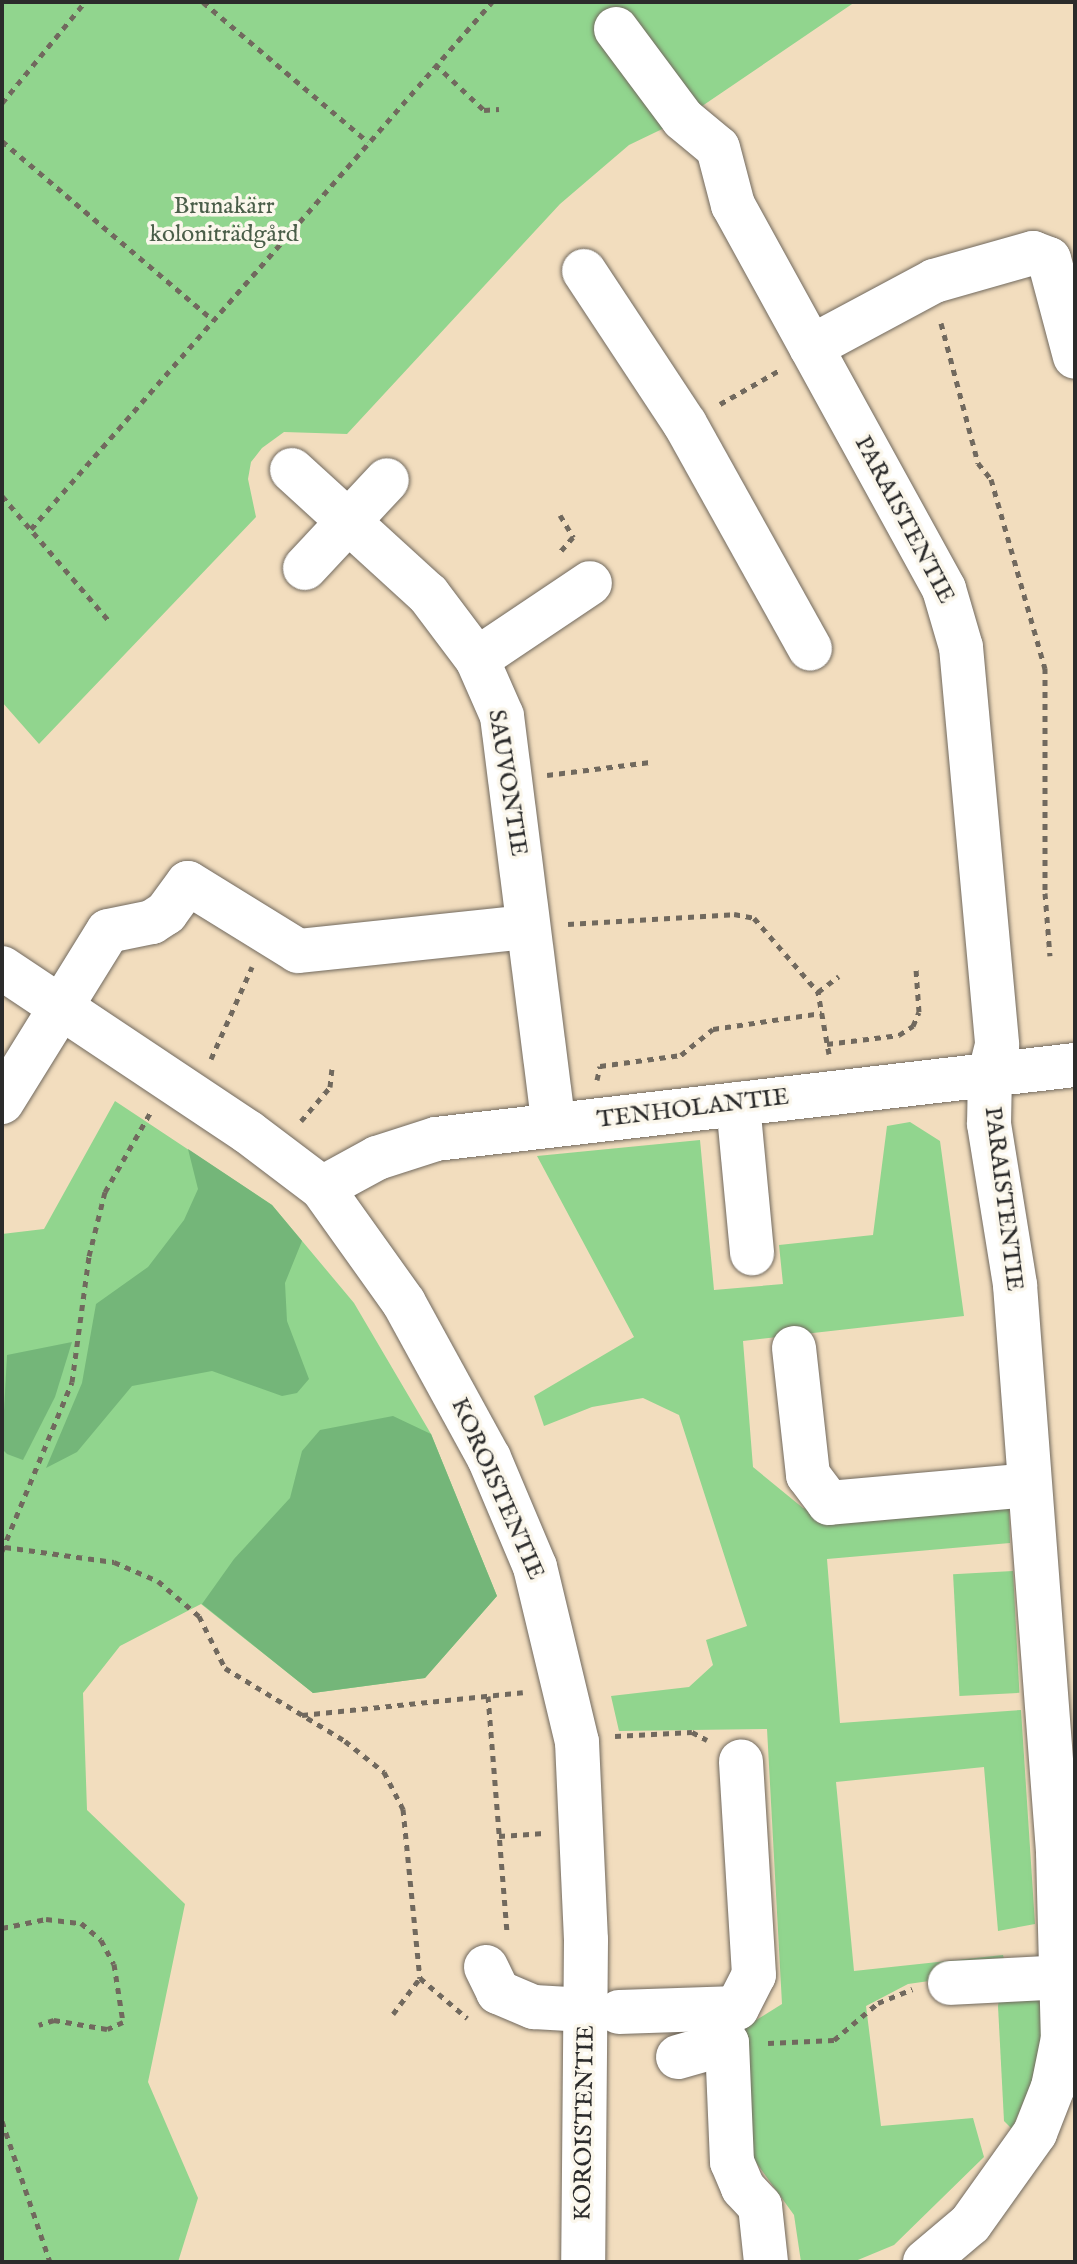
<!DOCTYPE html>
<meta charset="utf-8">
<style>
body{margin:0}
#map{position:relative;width:1077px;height:2264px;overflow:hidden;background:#f2ddbe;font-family:"IM FELL English",serif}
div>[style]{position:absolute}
.green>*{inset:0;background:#91d58e;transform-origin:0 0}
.forest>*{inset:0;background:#74b679}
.path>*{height:5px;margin-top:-2.5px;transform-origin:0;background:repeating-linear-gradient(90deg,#71695e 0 6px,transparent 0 12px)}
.roads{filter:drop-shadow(0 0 2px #71695e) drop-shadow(0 0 2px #71695e)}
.minor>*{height:44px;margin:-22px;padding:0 22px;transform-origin:22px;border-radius:22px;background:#fff}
span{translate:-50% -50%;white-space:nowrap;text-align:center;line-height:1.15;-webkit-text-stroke:7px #fbf7ec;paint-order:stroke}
.park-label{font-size:24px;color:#4a5e49}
.street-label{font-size:24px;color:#2b2b2b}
.frame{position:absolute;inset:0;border:4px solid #2b2b2b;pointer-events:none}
</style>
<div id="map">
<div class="green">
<i style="clip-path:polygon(2px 2px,855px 2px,683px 119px,629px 145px,560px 204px,347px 434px,284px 432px,262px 448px,251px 462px,248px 479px,256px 517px,39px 744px,2px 702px)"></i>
<i style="clip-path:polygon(115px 1101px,272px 1205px,354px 1303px,431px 1434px,497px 1596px,425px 1678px,313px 1693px,201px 1604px,120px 1646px,83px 1693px,87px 1810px,185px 1904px,148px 2082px,198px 2198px,178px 2262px,2px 2262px,2px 1234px,44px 1229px)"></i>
<i style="clip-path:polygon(910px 1122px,940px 1141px,964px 1316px,743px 1341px,753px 1467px,803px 1508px,825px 1514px,1009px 1502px,1010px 1543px,827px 1559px,840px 1723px,1021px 1710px,1035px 1924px,998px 1931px,984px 1767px,836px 1782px,854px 1971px,1003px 1955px,1007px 1970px,908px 1984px,866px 2006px,881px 2126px,973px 2118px,984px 2157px,894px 2245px,853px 2262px,801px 2262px,794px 2215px,750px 2154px,737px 2032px,782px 2004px,767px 1729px,619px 1731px,611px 1696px,689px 1687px,713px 1665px,706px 1640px,747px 1626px,679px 1415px,643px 1398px,592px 1407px,544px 1426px,534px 1396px,634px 1337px,537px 1156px,700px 1140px,714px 1290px,783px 1284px,779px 1245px,873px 1235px,887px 1126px)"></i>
<i style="left:1013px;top:1571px;width:122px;height:60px;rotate:87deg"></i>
<i style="clip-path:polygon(1032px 1990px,1047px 2008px,1032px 2082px,1012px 2129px,1004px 2121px,998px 2006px,999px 2000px)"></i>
</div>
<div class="forest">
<i style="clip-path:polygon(188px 1149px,272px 1205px,302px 1241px,285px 1283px,287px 1321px,309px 1379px,297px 1393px,282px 1396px,212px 1371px,132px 1386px,77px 1452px,46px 1468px,82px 1383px,96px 1304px,148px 1267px,184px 1220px,198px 1189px)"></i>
<i style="clip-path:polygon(72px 1342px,55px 1397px,23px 1460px,7px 1454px,2px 1449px,7px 1355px)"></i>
<i style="clip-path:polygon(393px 1416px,431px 1434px,497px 1596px,425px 1678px,313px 1693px,202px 1604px,234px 1559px,290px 1498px,302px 1451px,320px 1430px)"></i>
</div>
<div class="path">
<i style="left:203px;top:2px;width:216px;rotate:40.3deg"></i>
<i style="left:435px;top:64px;width:67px;rotate:43.2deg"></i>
<i style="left:484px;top:110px;width:15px;rotate:-4deg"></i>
<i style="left:2px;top:103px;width:131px;rotate:-50.6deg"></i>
<i style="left:2px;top:141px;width:275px;rotate:40.3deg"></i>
<i style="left:941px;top:323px;width:145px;rotate:75.2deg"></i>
<i style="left:978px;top:463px;width:21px;rotate:51deg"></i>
<i style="left:991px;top:479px;width:197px;rotate:74.1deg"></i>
<i style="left:1045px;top:668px;width:225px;rotate:90deg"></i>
<i style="left:1045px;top:893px;width:63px;rotate:85.5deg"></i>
<i style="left:720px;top:404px;width:67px;rotate:-29.6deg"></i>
<i style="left:2px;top:496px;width:166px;rotate:49.4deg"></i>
<i style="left:560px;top:515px;width:26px;rotate:59deg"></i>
<i style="left:573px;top:537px;width:20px;rotate:131deg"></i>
<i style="left:31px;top:529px;width:700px;rotate:-48.82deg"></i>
<i style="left:547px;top:775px;width:104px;rotate:-7.2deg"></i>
<i style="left:568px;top:924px;width:166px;rotate:-3.4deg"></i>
<i style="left:734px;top:914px;width:20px;rotate:11deg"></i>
<i style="left:754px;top:918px;width:98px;rotate:49.1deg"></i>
<i style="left:827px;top:1044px;width:73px;rotate:-7.1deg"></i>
<i style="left:899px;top:1035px;width:17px;rotate:-33deg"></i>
<i style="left:913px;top:1026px;width:15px;rotate:-67deg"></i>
<i style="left:919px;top:1012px;width:43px;rotate:-94deg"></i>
<i style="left:829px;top:1054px;width:63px;rotate:-100.1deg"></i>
<i style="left:818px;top:992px;width:26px;rotate:-37deg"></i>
<i style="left:211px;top:1059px;width:101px;rotate:-66deg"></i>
<i style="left:597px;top:1080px;width:14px;rotate:-78deg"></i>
<i style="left:600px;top:1066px;width:82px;rotate:-7.7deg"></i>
<i style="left:681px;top:1055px;width:41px;rotate:-39.1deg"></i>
<i style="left:713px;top:1029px;width:110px;rotate:-8.4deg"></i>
<i style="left:301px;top:1121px;width:45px;rotate:-49.5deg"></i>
<i style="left:330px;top:1087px;width:18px;rotate:-84deg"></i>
<i style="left:5px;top:1547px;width:110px;rotate:7.8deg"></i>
<i style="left:114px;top:1562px;width:48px;rotate:23.4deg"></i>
<i style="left:158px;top:1581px;width:54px;rotate:40.5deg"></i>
<i style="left:199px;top:1616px;width:58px;rotate:63.4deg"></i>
<i style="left:225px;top:1668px;width:140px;rotate:31.3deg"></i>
<i style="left:345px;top:1741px;width:50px;rotate:38.5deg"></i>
<i style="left:384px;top:1772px;width:42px;rotate:62.8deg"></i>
<i style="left:403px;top:1809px;width:170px;rotate:84.3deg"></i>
<i style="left:420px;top:1978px;width:62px;rotate:40.4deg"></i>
<i style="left:2px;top:1551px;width:183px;rotate:-67.5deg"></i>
<i style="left:72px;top:1382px;width:127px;rotate:-82.3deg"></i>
<i style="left:89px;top:1256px;width:66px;rotate:-76deg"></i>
<i style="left:105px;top:1192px;width:91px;rotate:-60.3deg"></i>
<i style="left:488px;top:1696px;width:239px;rotate:85.4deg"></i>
<i style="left:302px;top:1715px;width:222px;rotate:-5.9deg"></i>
<i style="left:615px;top:1736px;width:77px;rotate:-3deg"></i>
<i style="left:692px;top:1732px;width:17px;rotate:28deg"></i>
<i style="left:499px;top:1836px;width:45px;rotate:-3.8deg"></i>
<i style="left:2px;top:1928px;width:45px;rotate:-11.6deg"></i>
<i style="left:46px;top:1919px;width:35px;rotate:7deg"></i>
<i style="left:81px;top:1923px;width:26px;rotate:40deg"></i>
<i style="left:101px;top:1940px;width:27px;rotate:62deg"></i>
<i style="left:114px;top:1964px;width:59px;rotate:81.2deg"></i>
<i style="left:123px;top:2022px;width:17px;rotate:156deg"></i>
<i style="left:107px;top:2029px;width:54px;rotate:-170.4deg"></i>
<i style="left:54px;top:2020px;width:16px;rotate:162deg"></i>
<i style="left:393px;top:2014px;width:45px;rotate:-53.1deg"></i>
<i style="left:768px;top:2043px;width:66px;rotate:-2.6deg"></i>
<i style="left:834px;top:2040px;width:57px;rotate:-40.1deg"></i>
<i style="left:878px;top:2003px;width:37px;rotate:-22deg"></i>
<i style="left:2px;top:2121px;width:149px;rotate:71.2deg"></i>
</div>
<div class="roads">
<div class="minor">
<i style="left:616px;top:29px;width:112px;rotate:53.3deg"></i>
<i style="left:683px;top:119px;width:45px;rotate:39.6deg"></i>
<i style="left:718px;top:148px;width:59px;rotate:75.3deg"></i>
<i style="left:733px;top:205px;width:438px;rotate:61.2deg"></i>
<i style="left:944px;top:589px;width:60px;rotate:73.7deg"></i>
<i style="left:961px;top:647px;width:400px;rotate:84.8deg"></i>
<i style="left:997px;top:1045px;width:29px;rotate:104deg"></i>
<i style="left:990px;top:1073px;width:51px;rotate:91.1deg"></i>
<i style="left:989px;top:1124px;width:163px;rotate:80.8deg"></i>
<i style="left:1015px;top:1285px;width:569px;rotate:85.66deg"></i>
<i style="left:1058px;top:1852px;width:186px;rotate:88.5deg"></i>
<i style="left:1063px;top:2038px;width:50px;rotate:101.5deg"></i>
<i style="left:1053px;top:2087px;width:49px;rotate:111.4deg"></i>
<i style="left:1035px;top:2133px;width:112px;rotate:125.5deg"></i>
<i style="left:970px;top:2224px;width:59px;rotate:139.8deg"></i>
<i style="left:584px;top:271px;width:183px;rotate:56.6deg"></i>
<i style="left:685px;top:424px;width:257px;rotate:60.9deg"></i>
<i style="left:811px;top:347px;width:140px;rotate:-28.2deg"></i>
<i style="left:934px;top:281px;width:103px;rotate:-15.8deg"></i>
<i style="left:1033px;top:253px;width:17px;rotate:21deg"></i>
<i style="left:1049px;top:259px;width:101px;rotate:75.1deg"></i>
<i style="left:292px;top:470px;width:184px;rotate:42.4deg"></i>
<i style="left:428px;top:594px;width:81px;rotate:53deg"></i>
<i style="left:477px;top:659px;width:62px;rotate:66.3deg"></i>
<i style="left:502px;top:716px;width:412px;rotate:82.8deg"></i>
<i style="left:305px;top:568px;width:120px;rotate:-47deg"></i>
<i style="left:477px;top:659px;width:136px;rotate:-33.9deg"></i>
<i style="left:2px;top:968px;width:296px;rotate:33.7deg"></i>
<i style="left:248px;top:1132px;width:93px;rotate:37.1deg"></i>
<i style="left:322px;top:1188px;width:141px;rotate:54.5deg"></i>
<i style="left:404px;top:1303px;width:177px;rotate:61.3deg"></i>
<i style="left:489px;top:1458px;width:118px;rotate:67.1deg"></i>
<i style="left:535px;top:1567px;width:180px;rotate:76.5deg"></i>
<i style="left:577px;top:1742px;width:198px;rotate:87.4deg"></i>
<i style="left:586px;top:1940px;width:322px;rotate:90.5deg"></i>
<i style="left:2px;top:1102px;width:201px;rotate:-58.2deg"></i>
<i style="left:108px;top:931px;width:45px;rotate:-11.6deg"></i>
<i style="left:152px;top:922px;width:17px;rotate:-33deg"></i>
<i style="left:166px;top:913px;width:37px;rotate:-54deg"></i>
<i style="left:188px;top:883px;width:129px;rotate:31.7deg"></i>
<i style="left:298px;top:951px;width:230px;rotate:-6deg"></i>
<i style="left:738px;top:1104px;width:150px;rotate:84.6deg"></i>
<i style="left:322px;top:1188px;width:63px;rotate:-28.6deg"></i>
<i style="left:377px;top:1158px;width:62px;rotate:-17.9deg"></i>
<i style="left:436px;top:1139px;width:643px;rotate:-6.61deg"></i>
<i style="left:794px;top:1348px;width:128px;rotate:83.7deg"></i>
<i style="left:808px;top:1475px;width:35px;rotate:53deg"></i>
<i style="left:829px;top:1503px;width:201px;rotate:-5.1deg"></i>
<i style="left:486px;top:1967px;width:28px;rotate:64deg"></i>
<i style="left:498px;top:1992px;width:39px;rotate:23deg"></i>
<i style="left:534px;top:2007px;width:52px;rotate:3.3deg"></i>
<i style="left:950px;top:1983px;width:113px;rotate:-3deg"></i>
<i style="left:619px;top:2012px;width:118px;rotate:-1.9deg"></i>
<i style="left:737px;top:2008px;width:37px;rotate:-63deg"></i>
<i style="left:754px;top:1975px;width:214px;rotate:-93.5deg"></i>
<i style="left:678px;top:2057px;width:51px;rotate:-15.9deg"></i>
<i style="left:727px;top:2043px;width:119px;rotate:87.6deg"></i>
<i style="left:732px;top:2162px;width:28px;rotate:67deg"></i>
<i style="left:743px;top:2188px;width:25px;rotate:47deg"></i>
<i style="left:760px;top:2206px;width:56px;rotate:83.9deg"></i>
</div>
</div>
<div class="park-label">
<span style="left:224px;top:221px">Brunakärr<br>koloniträdgård</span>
</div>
<div class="street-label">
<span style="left:904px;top:520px;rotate:62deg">PARAISTENTIE</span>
<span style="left:507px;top:783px;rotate:81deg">SAUVONTIE</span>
<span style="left:693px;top:1109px;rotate:-7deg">TENHOLANTIE</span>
<span style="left:1003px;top:1199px;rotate:83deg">PARAISTENTIE</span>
<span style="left:497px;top:1489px;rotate:66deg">KOROISTENTIE</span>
<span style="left:585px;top:2123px;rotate:-89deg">KOROISTENTIE</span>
</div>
<div class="frame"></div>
</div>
